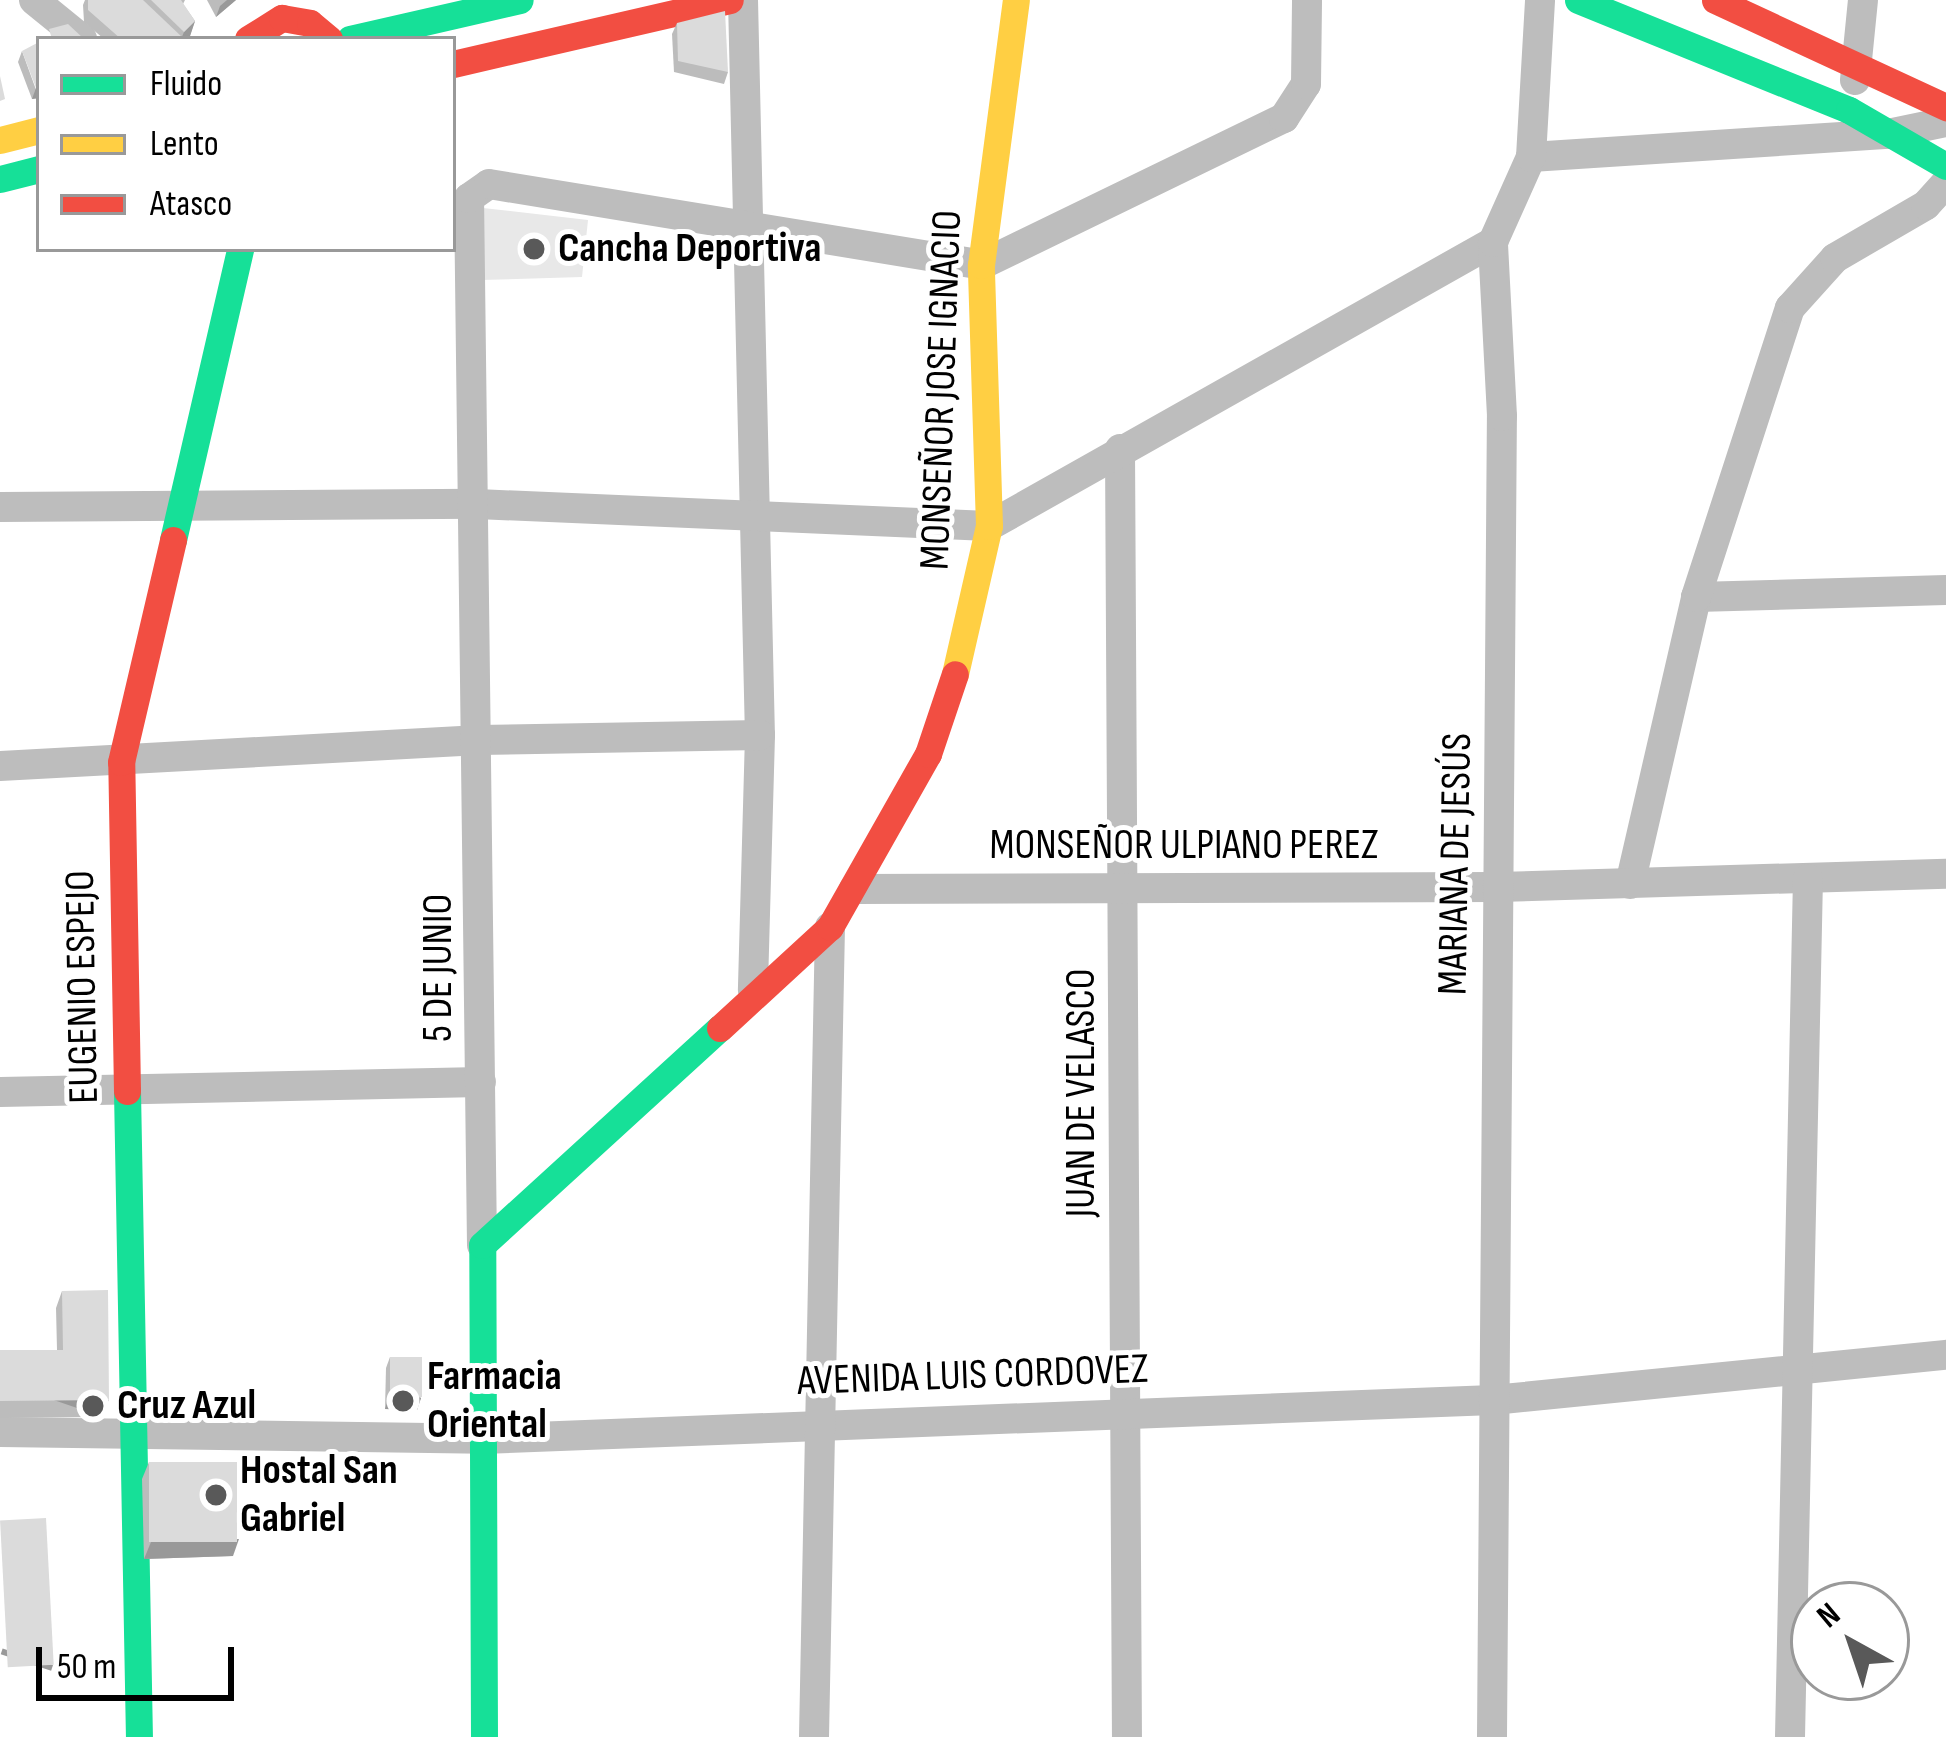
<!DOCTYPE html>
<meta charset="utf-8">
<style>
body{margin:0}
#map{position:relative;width:1946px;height:1737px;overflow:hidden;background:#fff;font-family:"Sofia Sans Condensed",sans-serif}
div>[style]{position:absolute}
.green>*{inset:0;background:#e8e8e8}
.street>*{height:30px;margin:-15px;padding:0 15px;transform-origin:15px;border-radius:15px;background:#bdbdbd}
.fast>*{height:27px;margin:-13.5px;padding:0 13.5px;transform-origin:13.5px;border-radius:13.5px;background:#16e098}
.slow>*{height:27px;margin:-13.5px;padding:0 13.5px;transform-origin:13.5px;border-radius:13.5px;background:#ffcf43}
.jam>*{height:27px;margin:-13.5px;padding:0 13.5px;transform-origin:13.5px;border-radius:13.5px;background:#f24e42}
.wall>*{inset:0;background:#bcbcbc}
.shaded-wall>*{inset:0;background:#999;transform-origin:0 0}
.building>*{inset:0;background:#dbdbdb;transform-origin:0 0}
.dots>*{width:33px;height:33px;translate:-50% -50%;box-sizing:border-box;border:6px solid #fff;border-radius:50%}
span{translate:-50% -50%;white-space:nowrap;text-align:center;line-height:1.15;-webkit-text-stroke:10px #fff;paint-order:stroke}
.poi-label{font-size:42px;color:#000;font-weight:700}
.left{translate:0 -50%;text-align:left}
.street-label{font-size:42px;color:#000}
.legend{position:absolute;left:36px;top:36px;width:420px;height:216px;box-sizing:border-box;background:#fff;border:3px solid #999;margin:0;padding:15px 21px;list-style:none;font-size:36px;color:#000}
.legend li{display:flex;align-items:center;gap:24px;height:60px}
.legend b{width:60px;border:3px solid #999}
.north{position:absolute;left:1790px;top:1581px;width:120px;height:120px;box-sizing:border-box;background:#fff;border:3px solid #999;border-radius:50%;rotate:320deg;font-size:33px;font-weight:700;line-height:48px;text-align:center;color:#000}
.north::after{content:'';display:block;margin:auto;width:42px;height:54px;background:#595959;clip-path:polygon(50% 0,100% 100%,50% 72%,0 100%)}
.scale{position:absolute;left:36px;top:1647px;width:198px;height:54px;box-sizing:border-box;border:6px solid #000;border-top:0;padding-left:15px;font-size:36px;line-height:42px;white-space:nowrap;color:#000;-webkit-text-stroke:9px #fff;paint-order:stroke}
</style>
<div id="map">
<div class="green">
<i style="clip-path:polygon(483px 208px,588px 220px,582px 277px,481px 280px)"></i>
</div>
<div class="street">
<i style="left:34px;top:0;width:62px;rotate:39.1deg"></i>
<i style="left:743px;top:0;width:735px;rotate:88.68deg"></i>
<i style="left:760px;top:735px;width:255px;rotate:91.6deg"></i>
<i style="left:1855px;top:80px;width:80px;rotate:-84.3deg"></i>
<i style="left:1531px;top:157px;width:358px;rotate:-3.7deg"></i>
<i style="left:1888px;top:134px;width:59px;rotate:-11.7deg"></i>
<i style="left:1120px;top:449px;width:1288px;rotate:89.69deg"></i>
<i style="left:0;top:507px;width:477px;rotate:-0.4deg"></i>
<i style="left:477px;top:504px;width:512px;rotate:2.46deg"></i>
<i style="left:989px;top:526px;width:579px;rotate:-29.4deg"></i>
<i style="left:1696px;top:597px;width:250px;rotate:-1.6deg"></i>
<i style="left:0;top:766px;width:480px;rotate:-3.1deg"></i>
<i style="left:479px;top:740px;width:281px;rotate:-1deg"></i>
<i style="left:1630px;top:884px;width:294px;rotate:-77deg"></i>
<i style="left:1696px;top:597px;width:304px;rotate:-72deg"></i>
<i style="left:1790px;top:308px;width:67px;rotate:-48deg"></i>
<i style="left:1835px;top:258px;width:105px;rotate:-30.2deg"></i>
<i style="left:1926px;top:205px;width:30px;rotate:-48deg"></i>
<i style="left:854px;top:889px;width:643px;rotate:-0.18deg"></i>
<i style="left:1497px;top:887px;width:449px;rotate:-1.7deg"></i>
<i style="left:0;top:1092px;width:481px;rotate:-1.2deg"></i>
<i style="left:482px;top:1245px;width:1047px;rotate:-90.71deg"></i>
<i style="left:469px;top:198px;width:24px;rotate:-35deg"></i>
<i style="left:489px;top:184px;width:499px;rotate:9.3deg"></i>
<i style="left:981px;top:265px;width:337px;rotate:-25.9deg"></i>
<i style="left:1284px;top:118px;width:40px;rotate:-57.1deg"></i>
<i style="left:1306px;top:84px;width:84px;rotate:-89.3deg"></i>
<i style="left:0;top:1432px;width:482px;rotate:0.8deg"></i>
<i style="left:482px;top:1439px;width:1012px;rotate:-2.21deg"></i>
<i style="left:1493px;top:1400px;width:455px;rotate:-5.7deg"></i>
<i style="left:814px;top:1737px;width:810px;rotate:-88.87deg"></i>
<i style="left:1492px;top:1737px;width:1321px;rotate:-89.57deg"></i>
<i style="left:1502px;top:416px;width:174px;rotate:-93deg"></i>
<i style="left:1493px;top:242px;width:93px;rotate:-65.9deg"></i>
<i style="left:1531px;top:157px;width:157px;rotate:-86.7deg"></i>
<i style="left:1790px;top:1737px;width:858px;rotate:-88.8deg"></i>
</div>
<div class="fast">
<i style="left:1578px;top:0;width:292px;rotate:22.1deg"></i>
<i style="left:1849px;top:110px;width:112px;rotate:30deg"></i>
<i style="left:350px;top:39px;width:174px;rotate:-12.9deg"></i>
<i style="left:0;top:179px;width:40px;rotate:-14.4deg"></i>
<i style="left:173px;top:540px;width:299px;rotate:-77deg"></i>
<i style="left:127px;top:1091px;width:646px;rotate:88.94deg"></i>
<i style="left:484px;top:1737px;width:492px;rotate:-90.2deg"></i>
<i style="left:482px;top:1245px;width:322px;rotate:-42.4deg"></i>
</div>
<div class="slow">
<i style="left:0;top:140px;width:40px;rotate:-14.4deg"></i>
<i style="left:955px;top:674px;width:152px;rotate:-77.1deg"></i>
<i style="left:989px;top:526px;width:261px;rotate:-91.8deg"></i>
<i style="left:981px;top:265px;width:267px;rotate:-82.5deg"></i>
</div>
<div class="jam">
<i style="left:1715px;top:0;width:255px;rotate:24.9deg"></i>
<i style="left:248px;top:39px;width:40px;rotate:-32deg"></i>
<i style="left:282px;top:18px;width:28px;rotate:10deg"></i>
<i style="left:310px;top:23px;width:25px;rotate:40deg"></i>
<i style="left:453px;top:64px;width:284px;rotate:-13deg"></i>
<i style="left:720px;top:1028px;width:149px;rotate:-42.6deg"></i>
<i style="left:830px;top:927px;width:199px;rotate:-60.5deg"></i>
<i style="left:928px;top:754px;width:84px;rotate:-71.4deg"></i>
<i style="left:127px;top:1091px;width:329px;rotate:-91deg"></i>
<i style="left:121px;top:762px;width:228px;rotate:-76.8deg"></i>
</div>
<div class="wall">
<i style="clip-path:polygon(85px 0,185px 0,183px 4px,195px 21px,189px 39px,104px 39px,84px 22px,83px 5px)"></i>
<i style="clip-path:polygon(207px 0,236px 0,216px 17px)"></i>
<i style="clip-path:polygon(677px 23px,728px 72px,724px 84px,674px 72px,672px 34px)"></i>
<i style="clip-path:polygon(22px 51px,39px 98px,32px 99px,18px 62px)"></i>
<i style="clip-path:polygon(62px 1291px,103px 1417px,0 1418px,0 1350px,57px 1350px,56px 1308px)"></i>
<i style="clip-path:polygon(390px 1357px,421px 1398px,417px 1410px,385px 1409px,386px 1368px)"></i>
<i style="clip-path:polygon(149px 1462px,233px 1556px,144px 1559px,142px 1479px)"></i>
</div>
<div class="shaded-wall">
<i style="clip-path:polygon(227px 0,236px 0,216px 17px,220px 6px)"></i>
<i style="clip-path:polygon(195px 21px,189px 39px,181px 39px,184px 32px)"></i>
<i style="clip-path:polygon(39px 87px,39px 98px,32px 99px,36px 88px)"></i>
<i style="clip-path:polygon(389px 1397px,421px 1398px,417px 1410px,385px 1409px)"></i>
<i style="left:109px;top:1400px;width:18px;height:109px;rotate:109deg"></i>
<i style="clip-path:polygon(239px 1539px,233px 1556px,144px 1559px,151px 1542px)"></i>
<i style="left:53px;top:1665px;width:6px;height:53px;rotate:108deg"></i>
</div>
<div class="building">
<i style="clip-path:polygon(88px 0,143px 0,182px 37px,181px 39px,121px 39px,88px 10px)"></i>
<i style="clip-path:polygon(151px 0,181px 0,195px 21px,184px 32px)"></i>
<i style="clip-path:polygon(725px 11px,728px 72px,678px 61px,677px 23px)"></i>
<i style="clip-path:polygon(68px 24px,84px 39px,52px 39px,49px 29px)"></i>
<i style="clip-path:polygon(39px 42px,39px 87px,36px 88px,22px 51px)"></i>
<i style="clip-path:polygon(0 76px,5px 99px,0 101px)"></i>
<i style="clip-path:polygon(108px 1290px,109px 1400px,0 1401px,0 1350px,63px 1350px,62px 1291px)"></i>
<i style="left:390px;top:1357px;width:32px;height:40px"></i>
<i style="left:149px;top:1462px;width:88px;height:80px"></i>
<i style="left:46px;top:1518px;width:147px;height:46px;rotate:87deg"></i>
</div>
<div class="dots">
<i style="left:534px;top:249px;background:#595959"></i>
<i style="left:403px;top:1401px;background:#595959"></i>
<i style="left:93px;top:1406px;background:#595959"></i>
<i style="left:216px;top:1495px;background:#595959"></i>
</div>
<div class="poi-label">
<span class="left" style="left:558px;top:249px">Cancha Deportiva</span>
<span class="left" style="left:427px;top:1401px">Farmacia<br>Oriental</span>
<span class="left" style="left:117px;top:1406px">Cruz Azul</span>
<span class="left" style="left:240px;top:1495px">Hostal San<br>Gabriel</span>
</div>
<div class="street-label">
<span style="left:942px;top:390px;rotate:-88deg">MONSEÑOR JOSE IGNACIO</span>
<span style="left:1184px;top:846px">MONSEÑOR ULPIANO PEREZ</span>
<span style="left:1456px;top:864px;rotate:-89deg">MARIANA DE JESÚS</span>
<span style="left:439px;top:968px;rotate:-90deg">5 DE JUNIO</span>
<span style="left:83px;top:987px;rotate:-91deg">EUGENIO ESPEJO</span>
<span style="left:1082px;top:1093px;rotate:-90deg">JUAN DE VELASCO</span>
<span style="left:973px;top:1376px;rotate:-2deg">AVENIDA LUIS CORDOVEZ</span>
</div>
<ul class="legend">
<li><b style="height:15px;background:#16e098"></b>Fluido</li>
<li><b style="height:15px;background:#ffcf43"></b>Lento</li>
<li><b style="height:15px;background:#f24e42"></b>Atasco</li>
</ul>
<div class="north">N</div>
<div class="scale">50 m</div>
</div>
